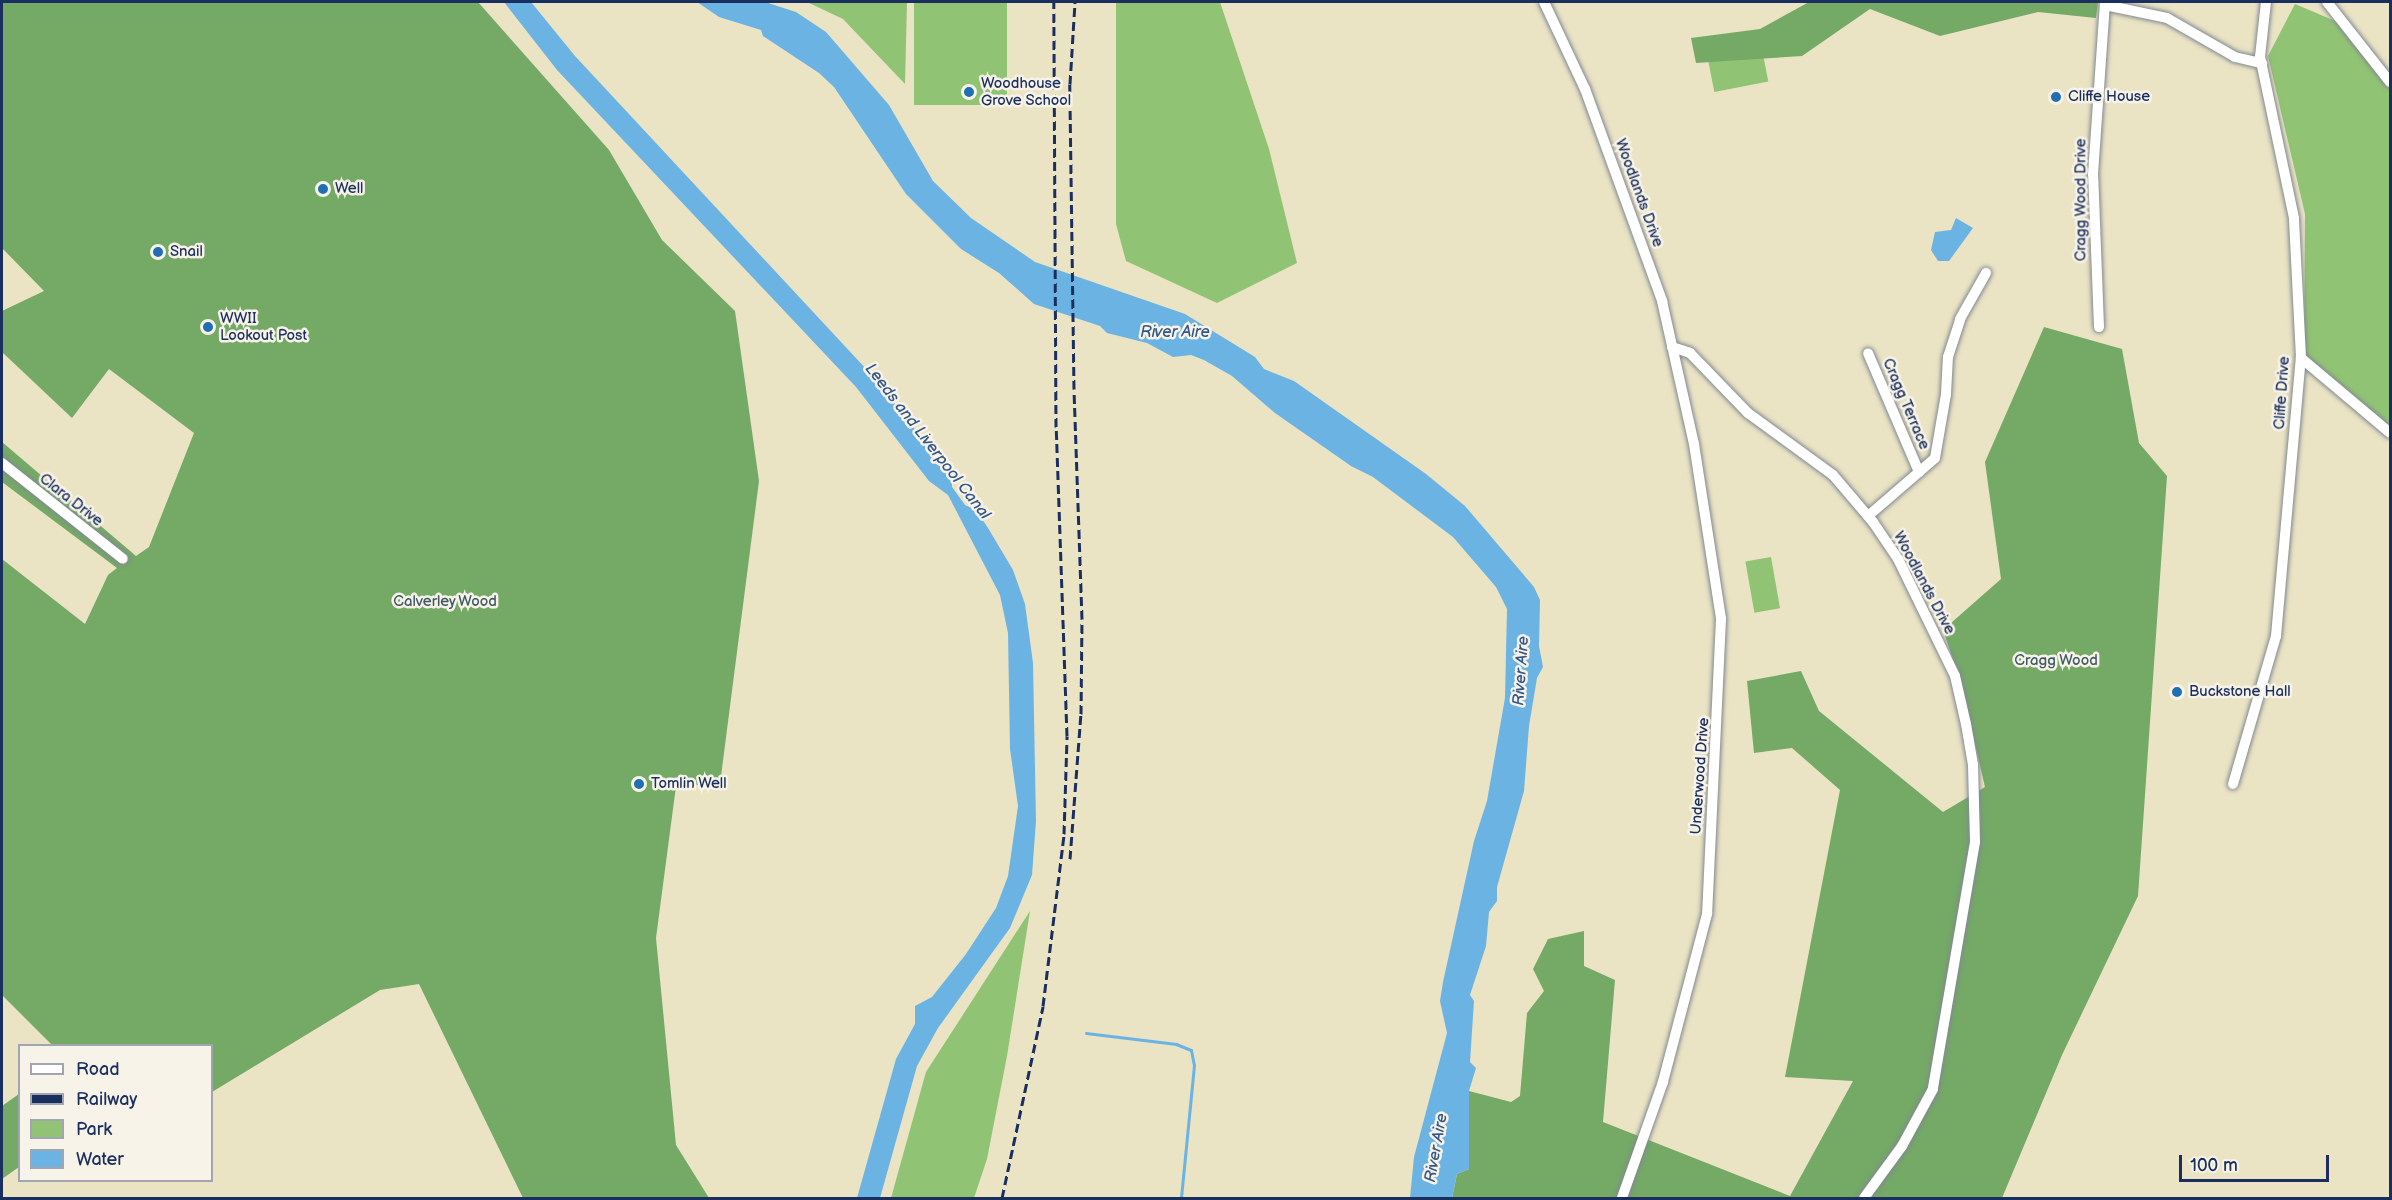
<!DOCTYPE html>
<style>
body{margin:0}
#map{position:relative;width:2392px;height:1200px;overflow:hidden;background:#eae3c4;font-family:"Balsamiq Sans",sans-serif}
div>[style]{position:absolute}
.green>*{inset:0;background:#91c374;transform-origin:0 0}
.forest>*{inset:0;background:#74a966}
.water>*{inset:0;background:#6bb3e3}
.stream>*{height:3px;margin:-1.5px;padding:0 1.5px;transform-origin:1.5px;border-radius:1.5px;background:#6bb3e3}
.roads{filter:drop-shadow(0 0 2px #828991) drop-shadow(0 0 2px #828991)}
.minor>*{height:10px;margin:-5px;padding:0 5px;transform-origin:5px;border-radius:5px;background:#fff}
.rail>*{height:3px;margin-top:-1.5px;transform-origin:0;background:repeating-linear-gradient(90deg,#1b2f5e 0 9px,transparent 0 13.5px)}
.dots>*{width:16px;height:16px;translate:-50% -50%;box-sizing:border-box;border:3px solid #f7f3e8;border-radius:50%}
span{translate:-50% -50%;white-space:nowrap;text-align:center;line-height:1.15;-webkit-text-stroke:5px #f7f3e8;paint-order:stroke}
.poi-label{font-size:15px;color:#1b2f5e}
.left{translate:0 -50%;text-align:left}
.street-label{font-size:15px;color:#1b2f5e}
.park-label{font-size:15px;color:#3e5b65}
.water-label{font-size:16px;color:#335786;font-style:italic}
.frame{position:absolute;inset:0;border:3px solid #1b2f5e;pointer-events:none}
.legend{position:absolute;left:18px;top:1044px;width:195px;height:138px;box-sizing:border-box;background:#f7f3e8;border:2px solid #9fa5b1;margin:0;padding:8px 10px;list-style:none;font-size:18px;color:#1b2f5e}
.legend li{display:flex;align-items:center;gap:12px;height:30px}
.legend b{width:30px;border:2px solid #9fa5b1}
.scale{position:absolute;left:2179px;top:1155px;width:150px;height:27px;box-sizing:border-box;border:3px solid #1b2f5e;border-top:0;padding-left:8px;font-size:18px;line-height:21px;white-space:nowrap;color:#1b2f5e;-webkit-text-stroke:4px #f7f3e8;paint-order:stroke}
</style>
<div id="map">
<div class="green">
<i style="clip-path:polygon(807px 2px,907px 2px,905px 84px,843px 19px)"></i>
<i style="left:914px;top:2px;width:93px;height:103px"></i>
<i style="clip-path:polygon(1116px 2px,1220px 2px,1269px 149px,1297px 263px,1217px 303px,1126px 261px,1116px 224px)"></i>
<i style="clip-path:polygon(2295px 4px,2340px 23px,2390px 86px,2390px 427px,2304px 354px,2305px 214px,2268px 56px)"></i>
<i style="left:1762px;top:49px;width:33px;height:55px;rotate:79deg"></i>
<i style="left:1771px;top:557px;width:52px;height:26px;rotate:80deg"></i>
<i style="clip-path:polygon(1030px 911px,1007px 1056px,987px 1159px,974px 1198px,891px 1198px,926px 1072px)"></i>
</div>
<div class="forest">
<i style="clip-path:polygon(2px 2px,478px 2px,609px 150px,662px 240px,735px 311px,759px 481px,720px 784px,676px 786px,656px 938px,676px 1145px,709px 1198px,523px 1198px,419px 984px,380px 990px,212px 1092px,212px 1046px,52px 1045px,2px 995px,2px 559px,85px 624px,108px 575px,117px 568px,2px 482px,2px 442px,136px 556px,149px 547px,194px 433px,109px 369px,72px 418px,2px 352px,2px 311px,44px 291px,2px 248px)"></i>
<i style="clip-path:polygon(1809px 2px,2098px 2px,2096px 18px,2038px 12px,1940px 36px,1870px 9px,1802px 56px,1696px 63px,1691px 38px,1760px 29px)"></i>
<i style="clip-path:polygon(2044px 327px,2122px 349px,2139px 443px,2167px 476px,2138px 896px,2062px 1055px,2002px 1198px,1452px 1198px,1457px 1174px,1469px 1169px,1469px 1091px,1511px 1102px,1520px 1096px,1527px 1013px,1544px 991px,1533px 969px,1548px 939px,1584px 931px,1584px 966px,1615px 980px,1603px 1122px,1790px 1196px,1853px 1081px,1785px 1077px,1840px 790px,1792px 748px,1754px 753px,1747px 681px,1801px 671px,1819px 711px,1943px 812px,1985px 787px,1960px 680px,1943px 630px,2001px 579px,1985px 462px)"></i>
<i style="clip-path:polygon(19px 1094px,19px 1167px,2px 1179px,2px 1106px)"></i>
</div>
<div class="water">
<i style="clip-path:polygon(504px 2px,531px 2px,575px 56px,881px 385px,952px 478px,952px 487px,965px 505px,976px 510px,988px 528px,1013px 570px,1025px 604px,1033px 663px,1036px 821px,1032px 875px,1010px 928px,938px 1028px,917px 1066px,880px 1198px,857px 1198px,896px 1059px,915px 1024px,915px 1006px,932px 997px,966px 954px,996px 908px,1008px 876px,1018px 806px,1010px 749px,1008px 633px,1000px 595px,948px 495px,929px 481px,856px 387px,557px 70px)"></i>
<i style="clip-path:polygon(697px 2px,765px 2px,796px 12px,826px 32px,889px 105px,933px 181px,971px 218px,1035px 262px,1185px 314px,1255px 357px,1264px 369px,1294px 381px,1426px 474px,1465px 506px,1534px 587px,1540px 600px,1539px 646px,1543px 667px,1537px 678px,1529px 726px,1524px 791px,1497px 887px,1497px 901px,1489px 912px,1486px 946px,1470px 995px,1474px 1001px,1470px 1062px,1476px 1068px,1469px 1091px,1469px 1169px,1457px 1174px,1452px 1198px,1410px 1198px,1414px 1157px,1447px 1033px,1440px 1001px,1443px 982px,1474px 841px,1487px 801px,1505px 698px,1507px 609px,1496px 587px,1453px 537px,1373px 477px,1351px 466px,1275px 413px,1232px 376px,1204px 360px,1191px 355px,1173px 357px,1147px 343px,1107px 333px,1100px 326px,1034px 304px,999px 273px,961px 249px,906px 194px,834px 87px,819px 73px,763px 36px,761px 30px,719px 17px)"></i>
<i style="clip-path:polygon(1956px 218px,1973px 228px,1949px 261px,1938px 261px,1931px 250px,1935px 232px,1951px 230px)"></i>
</div>
<div class="stream">
<i style="left:1086px;top:1033px;width:91px;rotate:7deg"></i>
<i style="left:1176px;top:1044px;width:16px;rotate:22deg"></i>
<i style="left:1191px;top:1050px;width:15px;rotate:79deg"></i>
<i style="left:1194px;top:1065px;width:134px;rotate:95.6deg"></i>
</div>
<div class="roads">
<div class="minor">
<i style="left:1544px;top:2px;width:96px;rotate:64.8deg"></i>
<i style="left:1585px;top:89px;width:226px;rotate:70deg"></i>
<i style="left:1662px;top:301px;width:147px;rotate:77.4deg"></i>
<i style="left:1694px;top:444px;width:177px;rotate:81.2deg"></i>
<i style="left:1721px;top:619px;width:295px;rotate:92.7deg"></i>
<i style="left:1707px;top:914px;width:174px;rotate:104.7deg"></i>
<i style="left:1663px;top:1082px;width:123px;rotate:109.5deg"></i>
<i style="left:2327px;top:2px;width:102px;rotate:51.8deg"></i>
<i style="left:2105px;top:5px;width:63px;rotate:11.8deg"></i>
<i style="left:2167px;top:18px;width:78px;rotate:29.8deg"></i>
<i style="left:2235px;top:57px;width:28px;rotate:13deg"></i>
<i style="left:2099px;top:327px;width:153px;rotate:-92.2deg"></i>
<i style="left:2093px;top:174px;width:172px;rotate:-86deg"></i>
<i style="left:1672px;top:347px;width:19px;rotate:18deg"></i>
<i style="left:1690px;top:353px;width:83px;rotate:46deg"></i>
<i style="left:1748px;top:413px;width:105px;rotate:36.1deg"></i>
<i style="left:1833px;top:475px;width:62px;rotate:49.6deg"></i>
<i style="left:1873px;top:522px;width:45px;rotate:56deg"></i>
<i style="left:1898px;top:559px;width:130px;rotate:64deg"></i>
<i style="left:1955px;top:676px;width:49px;rotate:77.1deg"></i>
<i style="left:1966px;top:724px;width:42px;rotate:80.3deg"></i>
<i style="left:1973px;top:765px;width:77px;rotate:88.5deg"></i>
<i style="left:1975px;top:842px;width:251px;rotate:99.7deg"></i>
<i style="left:1933px;top:1089px;width:65px;rotate:118.5deg"></i>
<i style="left:1902px;top:1146px;width:64px;rotate:126.2deg"></i>
<i style="left:2301px;top:358px;width:116px;rotate:40.1deg"></i>
<i style="left:2px;top:463px;width:154px;rotate:38.4deg"></i>
<i style="left:1919px;top:472px;width:21px;rotate:-41deg"></i>
<i style="left:1935px;top:458px;width:65px;rotate:-80.2deg"></i>
<i style="left:1946px;top:394px;width:37px;rotate:-87deg"></i>
<i style="left:1948px;top:357px;width:40px;rotate:-72deg"></i>
<i style="left:1960px;top:319px;width:53px;rotate:-60.5deg"></i>
<i style="left:1868px;top:516px;width:67px;rotate:-40.8deg"></i>
<i style="left:1919px;top:472px;width:129px;rotate:-113.2deg"></i>
<i style="left:2233px;top:784px;width:154px;rotate:-73.8deg"></i>
<i style="left:2276px;top:636px;width:279px;rotate:-84.9deg"></i>
<i style="left:2301px;top:358px;width:140px;rotate:-92.9deg"></i>
<i style="left:2294px;top:218px;width:165px;rotate:-101.9deg"></i>
<i style="left:2260px;top:57px;width:55px;rotate:-83.8deg"></i>
</div>
</div>
<div class="rail">
<i style="left:1070px;top:859px;width:145px;rotate:-85.7deg"></i>
<i style="left:1081px;top:714px;width:95px;rotate:-89.4deg"></i>
<i style="left:1082px;top:619px;width:230px;rotate:-92deg"></i>
<i style="left:1074px;top:389px;width:305px;rotate:-90.8deg"></i>
<i style="left:1070px;top:84px;width:82px;rotate:-86.5deg"></i>
<i style="left:1002px;top:1198px;width:196px;rotate:-77.9deg"></i>
<i style="left:1043px;top:1006px;width:173px;rotate:-83deg"></i>
<i style="left:1064px;top:834px;width:98px;rotate:-88.2deg"></i>
<i style="left:1067px;top:736px;width:309px;rotate:-92deg"></i>
<i style="left:1056px;top:427px;width:425px;rotate:-90.3deg"></i>
</div>
<div class="dots">
<i style="left:969px;top:92px;background:#1f6fb2"></i>
<i style="left:2056px;top:97px;background:#1f6fb2"></i>
<i style="left:323px;top:189px;background:#1f6fb2"></i>
<i style="left:158px;top:252px;background:#1f6fb2"></i>
<i style="left:208px;top:327px;background:#1f6fb2"></i>
<i style="left:2177px;top:692px;background:#1f6fb2"></i>
<i style="left:639px;top:784px;background:#1f6fb2"></i>
</div>
<div class="poi-label">
<span class="left" style="left:981px;top:92px">Woodhouse<br>Grove School</span>
<span class="left" style="left:2068px;top:97px">Cliffe House</span>
<span class="left" style="left:335px;top:189px">Well</span>
<span class="left" style="left:170px;top:252px">Snail</span>
<span class="left" style="left:220px;top:327px">WWII<br>Lookout Post</span>
<span class="left" style="left:2189px;top:692px">Buckstone Hall</span>
<span class="left" style="left:651px;top:784px">Tomlin Well</span>
</div>
<div class="street-label">
<span style="left:1639px;top:193px;rotate:70deg">Woodlands Drive</span>
<span style="left:2081px;top:200px;rotate:-90deg">Cragg Wood Drive</span>
<span style="left:2282px;top:393px;rotate:-86deg">Cliffe Drive</span>
<span style="left:1906px;top:404px;rotate:67deg">Cragg Terrace</span>
<span style="left:71px;top:500px;rotate:38deg">Clara Drive</span>
<span style="left:1924px;top:583px;rotate:62deg">Woodlands Drive</span>
<span style="left:1700px;top:776px;rotate:-86deg">Underwood Drive</span>
</div>
<div class="park-label">
<span style="left:445px;top:602px">Calverley Wood</span>
<span style="left:2056px;top:661px">Cragg Wood</span>
</div>
<div class="water-label">
<span style="left:1175px;top:333px">River Aire</span>
<span style="left:927px;top:442px;rotate:52deg">Leeds and Liverpool Canal</span>
<span style="left:1522px;top:671px;rotate:-86deg">River Aire</span>
<span style="left:1437px;top:1148px;rotate:-80deg">River Aire</span>
</div>
<div class="frame"></div>
<ul class="legend">
<li><b style="height:8px;background:#fff"></b>Road</li>
<li><b style="height:8px;background:#1b2f5e"></b>Railway</li>
<li><b style="height:16px;background:#91c374"></b>Park</li>
<li><b style="height:16px;background:#6bb3e3"></b>Water</li>
</ul>
<div class="scale">100 m</div>
</div>
